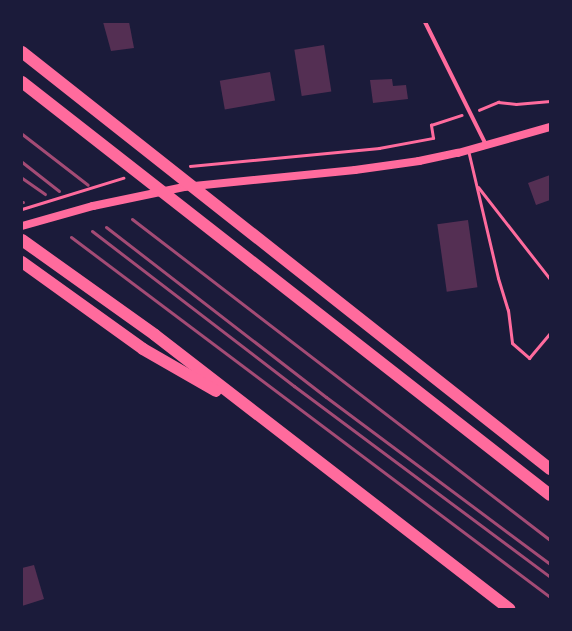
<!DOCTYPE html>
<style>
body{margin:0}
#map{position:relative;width:572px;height:631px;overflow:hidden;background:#1b1b3a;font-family:"Open Sans",sans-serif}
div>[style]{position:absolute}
.building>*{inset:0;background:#542f53;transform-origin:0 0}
.path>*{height:2.5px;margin:-1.25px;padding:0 1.25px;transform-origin:1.25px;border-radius:1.25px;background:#ff6b9d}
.service>*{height:3px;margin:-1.5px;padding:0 1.5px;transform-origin:1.5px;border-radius:1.5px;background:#ff6b9d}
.minor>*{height:4px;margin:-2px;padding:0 2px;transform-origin:2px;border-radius:2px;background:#ff6b9d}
.secondary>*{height:8px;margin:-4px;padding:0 4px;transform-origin:4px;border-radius:4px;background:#ff6b9d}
.motorway>*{height:12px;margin:-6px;padding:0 6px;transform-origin:6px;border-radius:6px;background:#ff6b9d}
.rail>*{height:3px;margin:-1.5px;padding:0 1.5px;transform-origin:1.5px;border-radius:1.5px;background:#a44b75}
span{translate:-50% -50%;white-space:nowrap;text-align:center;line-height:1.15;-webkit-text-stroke:4px #1b1b3a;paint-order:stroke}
.frame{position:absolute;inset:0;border:23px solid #1b1b3a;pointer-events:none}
</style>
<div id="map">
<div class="building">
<i style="clip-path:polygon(103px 22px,129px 22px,134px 48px,111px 51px)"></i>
<i style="left:324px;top:45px;width:47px;height:30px;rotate:81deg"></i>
<i style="left:270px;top:72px;width:29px;height:51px;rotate:80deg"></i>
<i style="clip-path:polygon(392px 79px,393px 86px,406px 85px,408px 99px,373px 103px,370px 80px)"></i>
<i style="clip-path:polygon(550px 175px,550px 200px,536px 205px,528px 183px)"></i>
<i style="left:468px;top:220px;width:68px;height:31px;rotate:82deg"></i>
<i style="clip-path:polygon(34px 565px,44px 599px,22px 606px,22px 568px)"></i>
</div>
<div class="path">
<i style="left:479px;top:110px;width:21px;rotate:-23deg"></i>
<i style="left:498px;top:102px;width:18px;rotate:6deg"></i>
<i style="left:516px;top:104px;width:34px;rotate:-5deg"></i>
<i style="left:190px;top:166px;width:190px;rotate:-5.4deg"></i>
<i style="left:379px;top:148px;width:55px;rotate:-10.5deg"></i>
<i style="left:433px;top:138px;width:13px;rotate:-99deg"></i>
<i style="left:431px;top:125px;width:32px;rotate:-18deg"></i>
<i style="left:22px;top:209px;width:106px;rotate:-17.1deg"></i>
</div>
<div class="service">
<i style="left:468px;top:150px;width:131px;rotate:76.8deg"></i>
<i style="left:498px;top:278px;width:34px;rotate:73deg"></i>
<i style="left:508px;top:310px;width:33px;rotate:83deg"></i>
<i style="left:512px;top:343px;width:23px;rotate:41deg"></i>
<i style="left:529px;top:358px;width:33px;rotate:-50deg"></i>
<i style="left:478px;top:187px;width:117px;rotate:52deg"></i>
</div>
<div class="minor">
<i style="left:425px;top:22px;width:137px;rotate:63.6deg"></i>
</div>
<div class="secondary">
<i style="left:22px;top:226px;width:74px;rotate:-15.7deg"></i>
<i style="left:93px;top:206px;width:93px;rotate:-11.8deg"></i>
<i style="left:184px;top:187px;width:172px;rotate:-5.7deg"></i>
<i style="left:355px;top:170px;width:65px;rotate:-8deg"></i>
<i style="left:419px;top:161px;width:40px;rotate:-12deg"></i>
<i style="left:458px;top:153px;width:96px;rotate:-15.8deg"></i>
</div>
<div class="motorway">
<i style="left:22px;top:52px;width:673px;rotate:38.3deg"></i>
<i style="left:22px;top:82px;width:670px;rotate:38.03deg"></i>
<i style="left:22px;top:240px;width:163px;rotate:35.5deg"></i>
<i style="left:155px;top:335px;width:448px;rotate:37.7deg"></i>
<i style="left:22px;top:262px;width:149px;rotate:35.7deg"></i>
<i style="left:143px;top:349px;width:84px;rotate:29.9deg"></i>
</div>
<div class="rail">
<i style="left:22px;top:134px;width:83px;rotate:37.7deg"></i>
<i style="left:22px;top:162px;width:47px;rotate:38.1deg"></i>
<i style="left:22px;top:178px;width:28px;rotate:35deg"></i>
<i style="left:22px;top:202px;width:1px"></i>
<i style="left:132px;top:219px;width:527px;rotate:37.52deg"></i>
<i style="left:106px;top:227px;width:278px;rotate:37.7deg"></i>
<i style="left:326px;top:397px;width:279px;rotate:36.7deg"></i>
<i style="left:92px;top:231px;width:255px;rotate:37.5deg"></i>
<i style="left:294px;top:386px;width:319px;rotate:36.7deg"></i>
<i style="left:71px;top:237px;width:599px;rotate:36.93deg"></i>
</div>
<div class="frame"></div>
</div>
